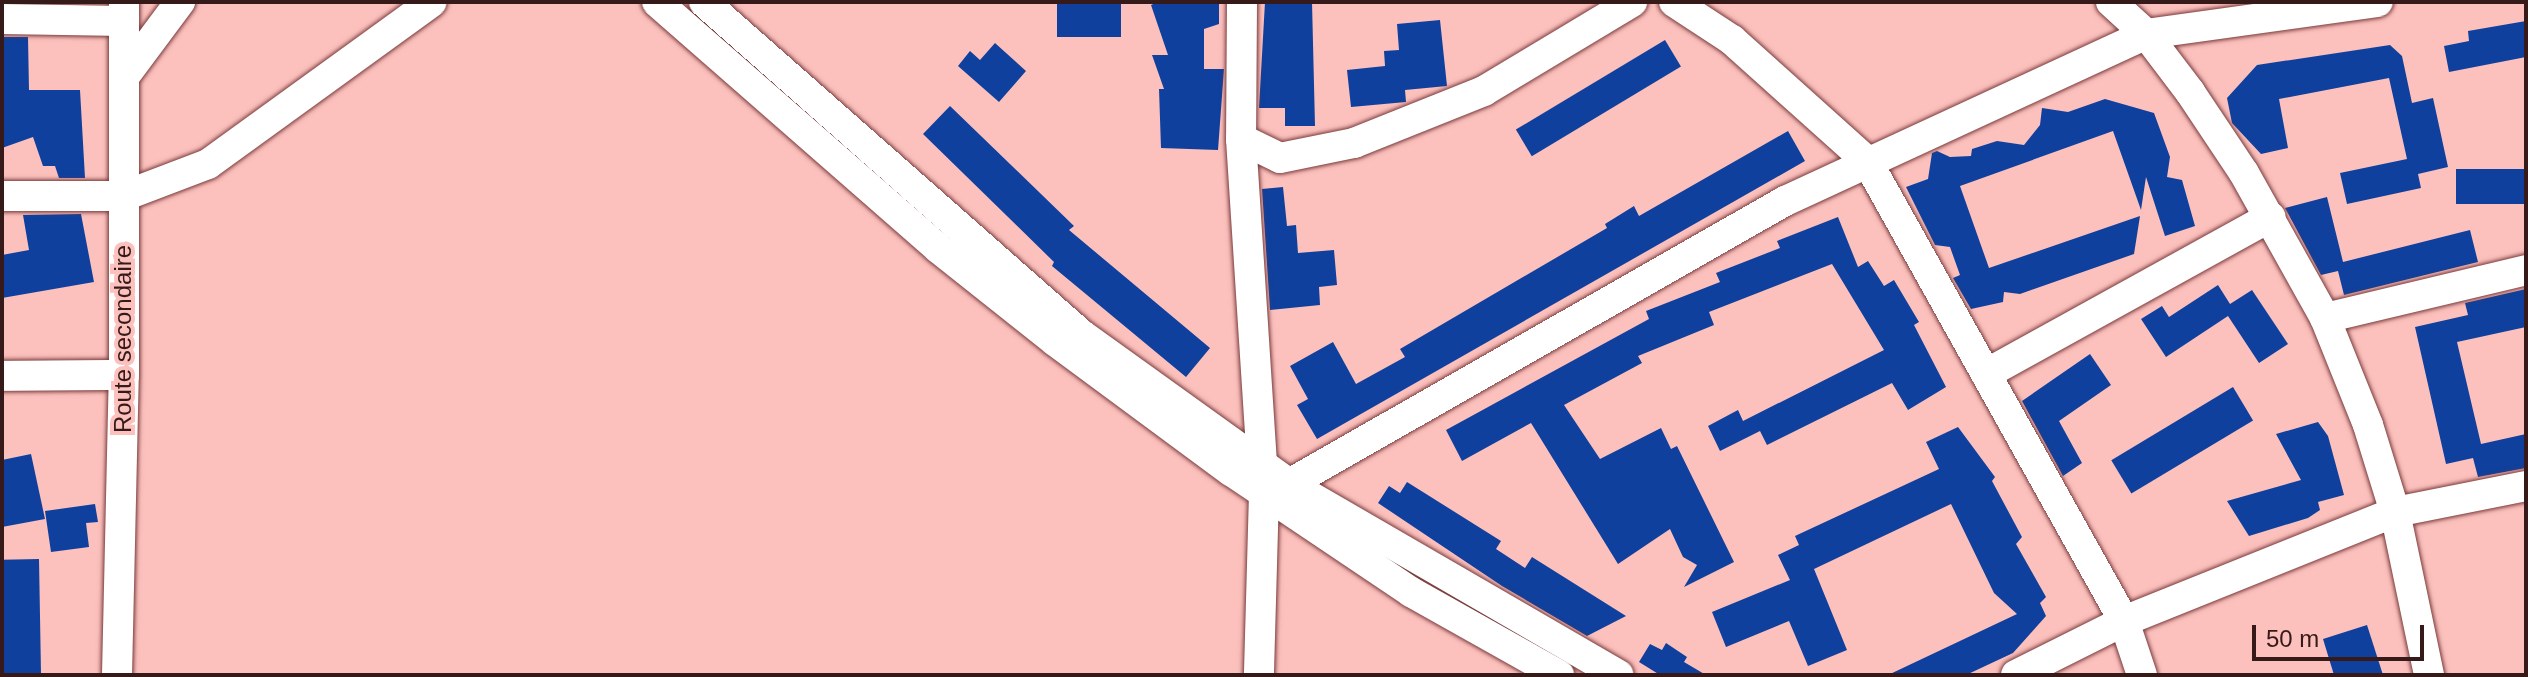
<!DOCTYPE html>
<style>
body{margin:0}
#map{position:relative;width:2528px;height:677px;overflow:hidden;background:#fcc0bd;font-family:Arial,sans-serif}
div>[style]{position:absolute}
.building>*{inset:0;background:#0f409d;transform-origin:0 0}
.roads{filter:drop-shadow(0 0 2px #793b3b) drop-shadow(0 0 2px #793b3b)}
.minor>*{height:30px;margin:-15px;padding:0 15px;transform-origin:15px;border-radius:15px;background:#fff}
span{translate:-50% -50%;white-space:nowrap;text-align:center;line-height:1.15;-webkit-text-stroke:8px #fcc0bd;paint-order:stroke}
.street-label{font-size:24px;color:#351a19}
.frame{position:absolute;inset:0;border:4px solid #351a19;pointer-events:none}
.scale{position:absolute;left:2252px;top:625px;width:172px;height:36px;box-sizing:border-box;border:4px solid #351a19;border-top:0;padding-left:10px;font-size:24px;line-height:28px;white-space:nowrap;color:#351a19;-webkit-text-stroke:6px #fcc0bd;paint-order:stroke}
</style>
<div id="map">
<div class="building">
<i style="left:1057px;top:2px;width:64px;height:35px"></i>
<i style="clip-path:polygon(1158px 2px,1219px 2px,1219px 24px,1204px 29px,1204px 69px,1224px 69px,1218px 150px,1161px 148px,1159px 89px,1164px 89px,1152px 55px,1168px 55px,1151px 5px)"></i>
<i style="clip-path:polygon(1265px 2px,1312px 2px,1315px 126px,1285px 126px,1285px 108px,1259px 108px)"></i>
<i style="clip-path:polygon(1440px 20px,1447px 86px,1405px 90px,1406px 102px,1351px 107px,1347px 70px,1385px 66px,1384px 51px,1399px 50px,1397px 24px)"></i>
<i style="clip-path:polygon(2526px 21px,2526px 57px,2449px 72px,2444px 46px,2469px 41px,2468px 31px)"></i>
<i style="clip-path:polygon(2px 37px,28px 37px,29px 90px,80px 90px,85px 178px,59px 178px,55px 166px,43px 166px,33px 137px,2px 148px)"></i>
<i style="left:1665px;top:40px;width:31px;height:174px;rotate:59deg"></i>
<i style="clip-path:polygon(995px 43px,1026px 71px,999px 102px,958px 66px,970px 51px,980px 60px)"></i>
<i style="clip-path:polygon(2390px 45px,2402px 56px,2412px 103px,2433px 98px,2448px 167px,2418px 174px,2421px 188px,2347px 204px,2340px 173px,2407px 159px,2389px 78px,2279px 99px,2288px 148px,2261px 154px,2232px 123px,2227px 98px,2257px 65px)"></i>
<i style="clip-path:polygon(2105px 99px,2154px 113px,2170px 157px,2167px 177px,2182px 180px,2195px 226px,2165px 236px,2146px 177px,2141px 210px,2113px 131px,1960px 186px,1989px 268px,2140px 216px,2134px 254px,2020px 294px,2004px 292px,2003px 302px,1971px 309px,1953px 278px,1960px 275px,1950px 247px,1935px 245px,1906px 187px,1928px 179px,1932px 153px,1937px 151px,1950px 157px,1971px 156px,1972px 149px,1997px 141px,2024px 145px,2040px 125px,2042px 108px,2068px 112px)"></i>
<i style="clip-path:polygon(950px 106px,1074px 226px,1069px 230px,1210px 348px,1186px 377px,1052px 266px,1054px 262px,923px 134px)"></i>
<i style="clip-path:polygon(1788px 131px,1805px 161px,1317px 439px,1297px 405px,1308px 399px,1290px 366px,1333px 342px,1356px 384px,1405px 357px,1400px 349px,1607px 228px,1605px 224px,1634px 206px,1639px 216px)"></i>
<i style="left:2526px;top:169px;width:35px;height:70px;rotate:90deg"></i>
<i style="clip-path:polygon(1283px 187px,1287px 226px,1296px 225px,1298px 253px,1334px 250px,1337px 285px,1319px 287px,1320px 305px,1270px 310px,1262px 189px)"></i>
<i style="clip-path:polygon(2327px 197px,2343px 262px,2470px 230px,2478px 262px,2344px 295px,2338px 271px,2321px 275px,2285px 208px)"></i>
<i style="clip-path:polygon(81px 214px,94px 282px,2px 298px,2px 255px,29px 250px,23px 215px)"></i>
<i style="clip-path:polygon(1838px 217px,1858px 267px,1868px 261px,1884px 286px,1894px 280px,1919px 322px,1914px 325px,1946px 387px,1908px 410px,1892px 383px,1767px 445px,1760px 431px,1720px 451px,1708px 426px,1738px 410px,1743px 421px,1884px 350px,1832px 264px,1709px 312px,1714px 325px,1638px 356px,1642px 363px,1564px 405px,1600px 459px,1661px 428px,1671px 449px,1677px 446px,1734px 562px,1684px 587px,1697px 565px,1683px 557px,1670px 529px,1618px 564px,1531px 423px,1462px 461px,1446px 430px,1649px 319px,1646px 311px,1720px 282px,1716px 273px,1780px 248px,1777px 241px)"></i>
<i style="clip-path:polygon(2218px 285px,2230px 304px,2252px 290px,2288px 344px,2259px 363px,2228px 316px,2166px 357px,2141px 319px,2162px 306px,2169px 317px)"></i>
<i style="clip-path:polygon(2526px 289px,2526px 327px,2457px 342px,2481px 444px,2526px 434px,2526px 468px,2478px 477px,2473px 458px,2446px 464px,2415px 327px,2468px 315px,2465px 303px)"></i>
<i style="clip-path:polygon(2090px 354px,2111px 385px,2059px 421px,2082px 463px,2063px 476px,2022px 401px)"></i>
<i style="left:2233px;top:387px;width:39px;height:142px;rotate:59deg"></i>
<i style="clip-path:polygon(2318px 422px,2328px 436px,2344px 495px,2318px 502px,2320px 510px,2308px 518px,2249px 536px,2227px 501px,2301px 480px,2276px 434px)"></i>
<i style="clip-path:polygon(1958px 427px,1995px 477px,1992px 481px,2022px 537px,2016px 544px,2046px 597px,2040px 603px,2046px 616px,2013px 653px,1966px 675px,1888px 675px,2017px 614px,1994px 593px,1951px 504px,1814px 569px,1847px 650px,1808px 666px,1789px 621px,1726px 647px,1712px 612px,1790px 580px,1778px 555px,1799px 545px,1795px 536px,1939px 469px,1926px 442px)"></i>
<i style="clip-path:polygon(31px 454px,45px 519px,2px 527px,2px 460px)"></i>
<i style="clip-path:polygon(1407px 482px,1501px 541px,1496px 549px,1525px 568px,1532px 557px,1626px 616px,1587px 636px,1502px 586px,1378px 503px,1389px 486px,1400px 493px)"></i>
<i style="clip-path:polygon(95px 504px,98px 522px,86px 523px,89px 547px,51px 552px,45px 511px)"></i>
<i style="left:39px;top:559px;width:116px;height:37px;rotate:89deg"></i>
<i style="clip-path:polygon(2367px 625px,2383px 675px,2334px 675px,2323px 639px)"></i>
<i style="clip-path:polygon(1666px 643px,1687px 657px,1684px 662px,1706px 675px,1660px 675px,1639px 662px,1650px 644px,1662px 650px)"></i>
</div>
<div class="roads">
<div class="minor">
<i style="left:657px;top:2px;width:373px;rotate:41.2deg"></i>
<i style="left:938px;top:248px;width:149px;rotate:38.5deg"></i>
<i style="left:1055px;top:341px;width:219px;rotate:36.5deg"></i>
<i style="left:1231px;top:471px;width:217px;rotate:33.9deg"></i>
<i style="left:1411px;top:592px;width:170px;rotate:29.3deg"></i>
<i style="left:704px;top:2px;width:504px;rotate:41.38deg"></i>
<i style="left:1082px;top:335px;width:255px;rotate:35.7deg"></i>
<i style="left:1289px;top:484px;width:381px;rotate:30.1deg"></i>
<i style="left:1242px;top:2px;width:137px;rotate:90.4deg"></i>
<i style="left:1241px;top:139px;width:355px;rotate:86.3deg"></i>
<i style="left:1264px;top:493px;width:182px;rotate:91.6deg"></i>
<i style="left:1674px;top:2px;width:69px;rotate:33.2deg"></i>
<i style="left:1732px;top:40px;width:181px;rotate:41.9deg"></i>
<i style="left:1867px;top:161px;width:527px;rotate:60.81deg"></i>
<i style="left:2124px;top:621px;width:57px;rotate:71.6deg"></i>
<i style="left:2111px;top:2px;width:47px;rotate:42.4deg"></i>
<i style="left:2146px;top:34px;width:73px;rotate:52.8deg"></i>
<i style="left:2190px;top:92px;width:97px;rotate:56.3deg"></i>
<i style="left:2244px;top:173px;width:166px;rotate:60.8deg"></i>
<i style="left:2325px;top:318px;width:115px;rotate:68.1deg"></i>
<i style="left:2368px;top:425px;width:91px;rotate:72.8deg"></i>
<i style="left:2395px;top:512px;width:167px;rotate:78.2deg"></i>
<i style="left:2px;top:19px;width:122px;rotate:0.9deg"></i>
<i style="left:124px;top:77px;width:94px;rotate:-53.3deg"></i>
<i style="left:1241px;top:139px;width:43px;rotate:26deg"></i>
<i style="left:1280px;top:158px;width:76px;rotate:-11.5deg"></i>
<i style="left:1354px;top:143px;width:140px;rotate:-21.8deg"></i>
<i style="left:1484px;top:91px;width:173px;rotate:-31deg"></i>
<i style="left:2px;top:196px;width:122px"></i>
<i style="left:124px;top:196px;width:90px;rotate:-20.9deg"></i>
<i style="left:208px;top:164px;width:276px;rotate:-35.9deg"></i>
<i style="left:2325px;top:318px;width:207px;rotate:-13.4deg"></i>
<i style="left:1986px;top:374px;width:325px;rotate:-28.9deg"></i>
<i style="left:2px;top:376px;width:122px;rotate:-0.5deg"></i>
<i style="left:1289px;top:484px;width:571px;rotate:-29.71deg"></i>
<i style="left:1785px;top:201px;width:398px;rotate:-24.8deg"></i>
<i style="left:2146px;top:34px;width:234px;rotate:-7.9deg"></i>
<i style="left:117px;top:675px;width:300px;rotate:-88.7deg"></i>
<i style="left:124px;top:375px;width:373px;rotate:-90deg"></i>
<i style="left:2016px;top:675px;width:121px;rotate:-26.6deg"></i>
<i style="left:2124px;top:621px;width:292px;rotate:-21.9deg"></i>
<i style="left:2395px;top:512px;width:134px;rotate:-11.2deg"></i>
</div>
</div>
<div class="street-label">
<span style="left:123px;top:339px;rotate:-90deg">Route secondaire</span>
</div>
<div class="frame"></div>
<div class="scale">50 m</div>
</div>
